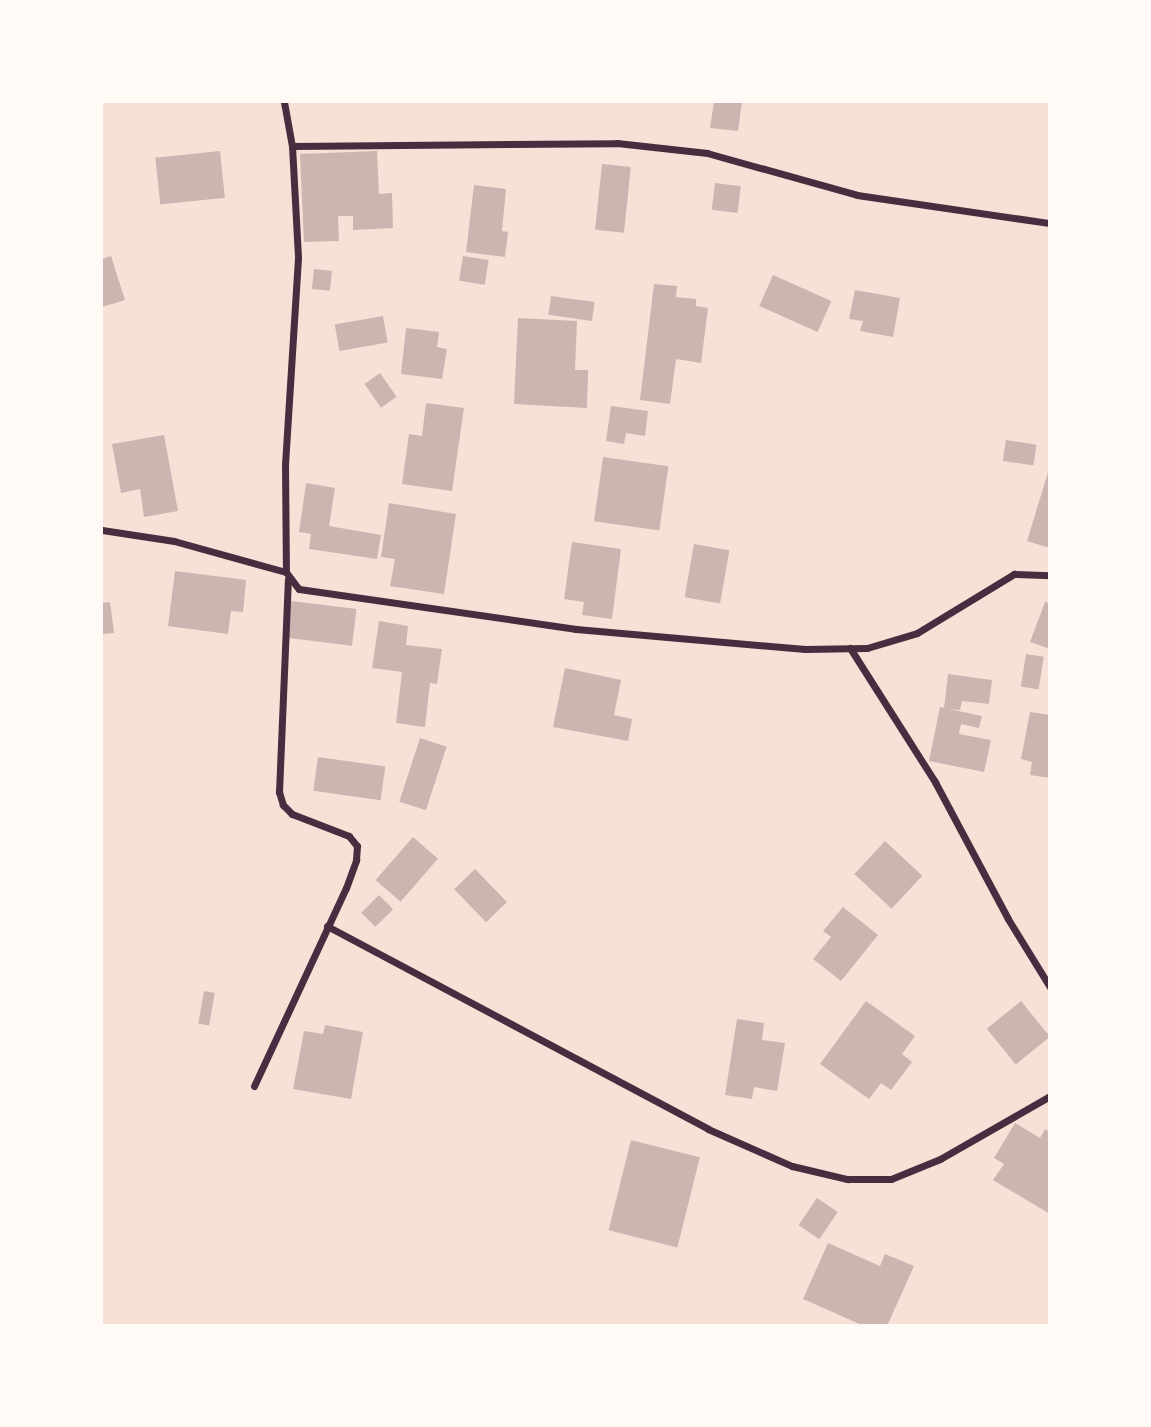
<!DOCTYPE html>
<style>
body{margin:0}
#map{position:relative;width:1151px;height:1427px;overflow:hidden;background:#f7e1d7;font-family:"Source Sans 3",sans-serif}
div>[style]{position:absolute}
.building>*{inset:0;background:#ccb4b1;transform-origin:0 0}
.minor>*{height:7px;margin:-3.5px;padding:0 3.5px;transform-origin:3.5px;border-radius:3.5px;background:#4a2c40}
span{translate:-50% -50%;white-space:nowrap;text-align:center;line-height:1.15;-webkit-text-stroke:5px #fffaf5;paint-order:stroke}
.frame{position:absolute;inset:0;border:103px solid #fffaf5;pointer-events:none}
</style>
<div id="map">
<div class="building">
<i style="clip-path:polygon(714px 102px,742px 102px,738px 131px,710px 128px)"></i>
<i style="left:220px;top:151px;width:47px;height:65px;rotate:84deg"></i>
<i style="clip-path:polygon(377px 151px,379px 194px,392px 193px,393px 228px,353px 230px,353px 216px,338px 216px,339px 241px,304px 242px,300px 154px)"></i>
<i style="left:602px;top:164px;width:29px;height:66px;rotate:6deg"></i>
<i style="left:715px;top:183px;width:26px;height:27px;rotate:7deg"></i>
<i style="clip-path:polygon(474px 185px,506px 189px,502px 231px,508px 232px,505px 257px,466px 252px)"></i>
<i style="clip-path:polygon(111px 256px,125px 300px,102px 307px,102px 259px)"></i>
<i style="left:463px;top:256px;width:26px;height:25px;rotate:9deg"></i>
<i style="left:314px;top:269px;width:18px;height:20px;rotate:6deg"></i>
<i style="left:773px;top:275px;width:64px;height:34px;rotate:24deg"></i>
<i style="clip-path:polygon(654px 284px,677px 286px,676px 297px,696px 299px,696px 306px,708px 308px,701px 363px,676px 359px,670px 404px,640px 400px)"></i>
<i style="clip-path:polygon(855px 290px,900px 298px,893px 337px,860px 331px,863px 321px,849px 319px)"></i>
<i style="left:551px;top:296px;width:44px;height:19px;rotate:8deg"></i>
<i style="left:383px;top:316px;width:27px;height:49px;rotate:80deg"></i>
<i style="clip-path:polygon(518px 318px,577px 321px,575px 370px,588px 370px,587px 408px,514px 404px)"></i>
<i style="clip-path:polygon(406px 328px,439px 332px,437px 347px,447px 349px,442px 379px,401px 374px)"></i>
<i style="left:380px;top:373px;width:29px;height:19px;rotate:55deg"></i>
<i style="clip-path:polygon(426px 403px,464px 408px,452px 491px,402px 484px,409px 434px,422px 436px)"></i>
<i style="clip-path:polygon(611px 406px,648px 411px,645px 436px,626px 433px,624px 444px,606px 441px)"></i>
<i style="clip-path:polygon(164px 435px,178px 511px,144px 517px,140px 489px,121px 493px,112px 444px)"></i>
<i style="left:1006px;top:440px;width:31px;height:21px;rotate:9deg"></i>
<i style="left:603px;top:457px;width:66px;height:65px;rotate:8deg"></i>
<i style="clip-path:polygon(1049px 469px,1050px 469px,1050px 548px,1027px 541px)"></i>
<i style="clip-path:polygon(306px 483px,335px 488px,329px 526px,381px 535px,377px 559px,309px 549px,311px 534px,299px 532px)"></i>
<i style="clip-path:polygon(389px 503px,456px 514px,444px 594px,390px 586px,395px 559px,381px 557px)"></i>
<i style="clip-path:polygon(572px 542px,621px 549px,612px 619px,582px 615px,584px 602px,564px 599px)"></i>
<i style="left:694px;top:544px;width:36px;height:54px;rotate:10deg"></i>
<i style="clip-path:polygon(175px 571px,246px 580px,243px 612px,231px 611px,228px 634px,168px 626px)"></i>
<i style="left:291px;top:601px;width:66px;height:37px;rotate:7deg"></i>
<i style="clip-path:polygon(110px 602px,114px 633px,102px 634px,102px 603px)"></i>
<i style="clip-path:polygon(1045px 602px,1050px 603px,1050px 649px,1030px 642px)"></i>
<i style="clip-path:polygon(379px 621px,408px 626px,406px 645px,442px 649px,437px 684px,430px 683px,425px 727px,396px 723px,402px 672px,372px 668px)"></i>
<i style="left:1026px;top:654px;width:18px;height:33px;rotate:9deg"></i>
<i style="clip-path:polygon(565px 668px,621px 680px,614px 715px,632px 719px,628px 741px,553px 727px)"></i>
<i style="clip-path:polygon(948px 674px,992px 680px,989px 704px,962px 701px,960px 710px,949px 709px,982px 716px,979px 728px,961px 724px,959px 734px,991px 740px,984px 772px,929px 761px,940px 707px,944px 708px)"></i>
<i style="clip-path:polygon(1030px 712px,1050px 715px,1050px 778px,1030px 775px,1032px 762px,1021px 759px)"></i>
<i style="left:420px;top:738px;width:28px;height:67px;rotate:18deg"></i>
<i style="left:318px;top:757px;width:68px;height:34px;rotate:8deg"></i>
<i style="left:413px;top:837px;width:33px;height:57px;rotate:41deg"></i>
<i style="left:885px;top:841px;width:51px;height:45px;rotate:43deg"></i>
<i style="left:475px;top:869px;width:46px;height:29px;rotate:46deg"></i>
<i style="left:379px;top:895px;width:20px;height:25px;rotate:45deg"></i>
<i style="clip-path:polygon(843px 907px,878px 935px,841px 981px,813px 959px,831px 937px,823px 931px)"></i>
<i style="left:204px;top:991px;width:11px;height:33px;rotate:10deg"></i>
<i style="clip-path:polygon(866px 1001px,915px 1036px,902px 1054px,912px 1062px,891px 1090px,881px 1083px,869px 1099px,820px 1064px)"></i>
<i style="left:1021px;top:1001px;width:46px;height:44px;rotate:51deg"></i>
<i style="clip-path:polygon(737px 1019px,764px 1023px,762px 1040px,785px 1043px,777px 1091px,754px 1087px,752px 1099px,725px 1095px)"></i>
<i style="clip-path:polygon(325px 1025px,363px 1032px,351px 1099px,293px 1089px,304px 1031px,323px 1034px)"></i>
<i style="clip-path:polygon(1015px 1123px,1040px 1138px,1045px 1129px,1050px 1132px,1050px 1214px,993px 1180px,1004px 1164px,994px 1158px)"></i>
<i style="left:631px;top:1140px;width:71px;height:93px;rotate:14deg"></i>
<i style="left:817px;top:1198px;width:25px;height:33px;rotate:34deg"></i>
<i style="clip-path:polygon(828px 1243px,880px 1266px,885px 1254px,914px 1266px,887px 1326px,864px 1326px,803px 1299px)"></i>
</div>
<div class="minor">
<i style="left:284px;top:102px;width:45px;rotate:79.7deg"></i>
<i style="left:292px;top:146px;width:112px;rotate:86.9deg"></i>
<i style="left:298px;top:258px;width:206px;rotate:93.6deg"></i>
<i style="left:285px;top:464px;width:108px;rotate:89.5deg"></i>
<i style="left:286px;top:572px;width:21px;rotate:53deg"></i>
<i style="left:299px;top:589px;width:280px;rotate:8.2deg"></i>
<i style="left:576px;top:629px;width:230px;rotate:5deg"></i>
<i style="left:805px;top:649px;width:62px;rotate:-0.9deg"></i>
<i style="left:867px;top:648px;width:52px;rotate:-16.7deg"></i>
<i style="left:917px;top:633px;width:114px;rotate:-31.3deg"></i>
<i style="left:1014px;top:574px;width:36px;rotate:2deg"></i>
<i style="left:292px;top:146px;width:325px;rotate:-0.5deg"></i>
<i style="left:617px;top:143px;width:91px;rotate:6.3deg"></i>
<i style="left:707px;top:153px;width:156px;rotate:15.6deg"></i>
<i style="left:857px;top:195px;width:195px;rotate:8.3deg"></i>
<i style="left:102px;top:530px;width:73px;rotate:8.7deg"></i>
<i style="left:174px;top:541px;width:116px;rotate:15.5deg"></i>
<i style="left:850px;top:648px;width:159px;rotate:57.6deg"></i>
<i style="left:935px;top:782px;width:155px;rotate:61.9deg"></i>
<i style="left:1008px;top:919px;width:80px;rotate:58.3deg"></i>
<i style="left:327px;top:926px;width:432px;rotate:28deg"></i>
<i style="left:708px;top:1129px;width:92px;rotate:23.8deg"></i>
<i style="left:792px;top:1166px;width:57px;rotate:13.3deg"></i>
<i style="left:847px;top:1179px;width:44px"></i>
<i style="left:891px;top:1179px;width:53px;rotate:-22.2deg"></i>
<i style="left:940px;top:1159px;width:127px;rotate:-29.8deg"></i>
<i style="left:254px;top:1086px;width:218px;rotate:-65.1deg"></i>
<i style="left:346px;top:888px;width:30px;rotate:-70deg"></i>
<i style="left:356px;top:860px;width:14px;rotate:-86deg"></i>
<i style="left:357px;top:846px;width:13px;rotate:-129deg"></i>
<i style="left:349px;top:836px;width:61px;rotate:-158.9deg"></i>
<i style="left:292px;top:814px;width:13px;rotate:-135deg"></i>
<i style="left:283px;top:805px;width:14px;rotate:-107deg"></i>
<i style="left:279px;top:792px;width:213px;rotate:-87.6deg"></i>
</div>
<div class="frame"></div>
</div>
